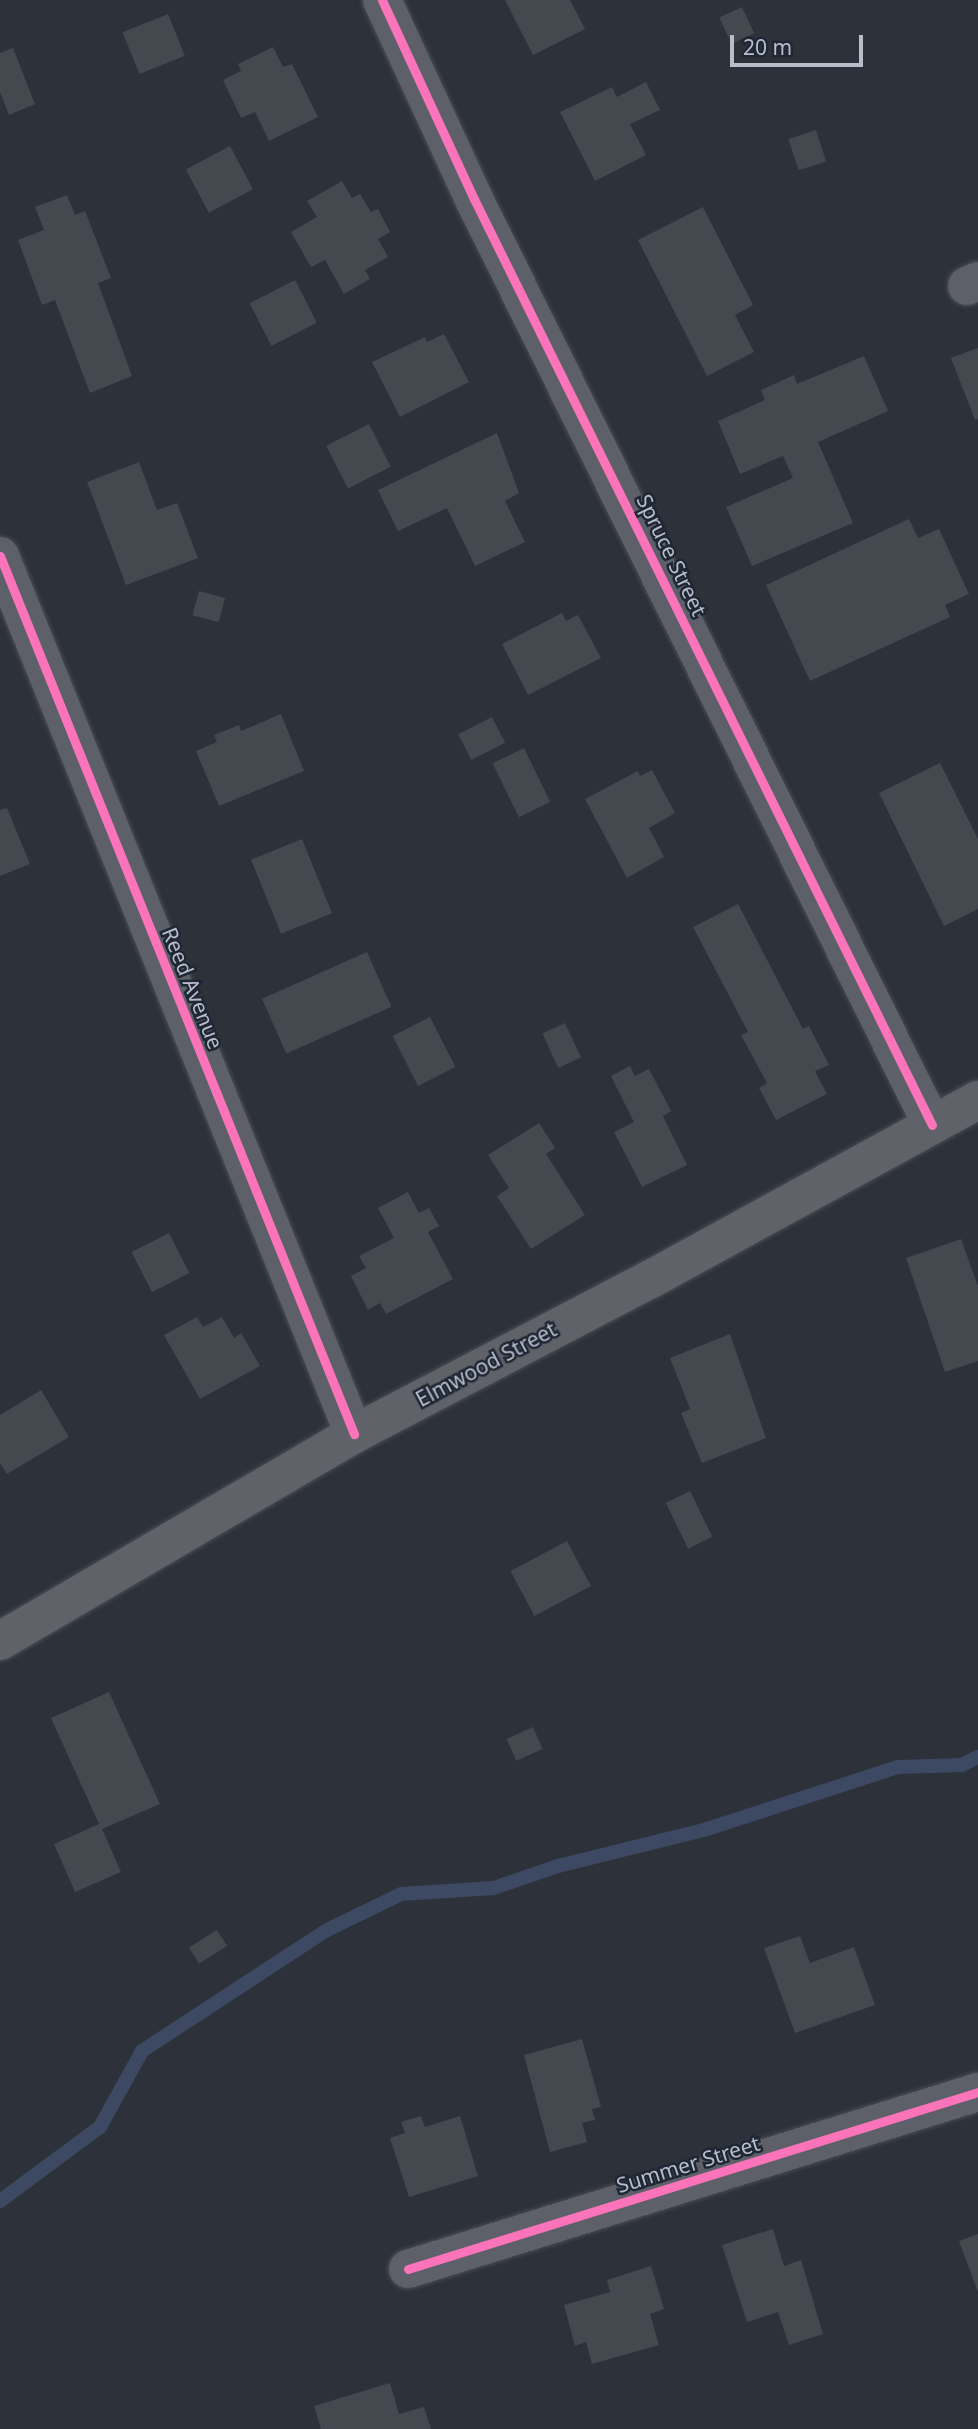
<!DOCTYPE html>
<style>
body{margin:0}
#map{position:relative;width:978px;height:2429px;overflow:hidden;background:#2d3139;font-family:"Noto Sans",sans-serif}
div>[style]{position:absolute}
.stream>*{height:14px;margin:-7px;padding:0 7px;transform-origin:7px;border-radius:7px;background:#3d4963}
.building>*{inset:0;background:#44484f;transform-origin:0 0}
.roads{filter:drop-shadow(0 0 2px #494c52) drop-shadow(0 0 2px #494c52)}
.minor>*{height:38px;margin:-19px;padding:0 19px;transform-origin:19px;border-radius:19px;background:#5d6068}
.major>*{height:38px;margin:-19px;padding:0 19px;transform-origin:19px;border-radius:19px;background:#5f6269}
.cycleway>*{height:9px;margin:-4.5px;padding:0 4.5px;transform-origin:4.5px;border-radius:4.5px;background:#fb73b8}
span{translate:-50% -50%;white-space:nowrap;text-align:center;line-height:1.15;-webkit-text-stroke:5px #202734;paint-order:stroke}
.street-label{font-size:21px;color:#b8bdca}
.scale{position:absolute;left:730px;top:35px;width:133px;height:32px;box-sizing:border-box;border:4px solid #b8bdca;border-top:0;padding-left:9px;font-size:21px;line-height:24px;white-space:nowrap;color:#b8bdca;-webkit-text-stroke:5px #202734;paint-order:stroke}
</style>
<div id="map">
<div class="stream">
<i style="left:0;top:2201px;width:124px;rotate:-36.5deg"></i>
<i style="left:100px;top:2127px;width:87px;rotate:-61.1deg"></i>
<i style="left:142px;top:2051px;width:221px;rotate:-33.2deg"></i>
<i style="left:327px;top:1930px;width:82px;rotate:-25.9deg"></i>
<i style="left:401px;top:1894px;width:93px;rotate:-3.7deg"></i>
<i style="left:494px;top:1888px;width:68px;rotate:-19deg"></i>
<i style="left:558px;top:1866px;width:150px;rotate:-13.9deg"></i>
<i style="left:704px;top:1830px;width:204px;rotate:-18deg"></i>
<i style="left:898px;top:1767px;width:64px;rotate:-1.8deg"></i>
<i style="left:962px;top:1765px;width:18px;rotate:-27deg"></i>
</div>
<div class="building">
<i style="clip-path:polygon(505px 0,570px 0,585px 29px,533px 55px)"></i>
<i style="left:742px;top:7px;width:29px;height:25px;rotate:65deg"></i>
<i style="left:168px;top:14px;width:45px;height:49px;rotate:68deg"></i>
<i style="clip-path:polygon(273px 47px,283px 67px,292px 64px,318px 117px,269px 141px,255px 112px,241px 118px,223px 80px,241px 71px,238px 64px)"></i>
<i style="clip-path:polygon(13px 48px,35px 104px,9px 115px,0 92px,0 53px)"></i>
<i style="clip-path:polygon(646px 82px,660px 110px,630px 124px,646px 155px,595px 181px,560px 112px,612px 87px,617px 97px)"></i>
<i style="left:816px;top:130px;width:33px;height:29px;rotate:72deg"></i>
<i style="left:230px;top:146px;width:49px;height:50px;rotate:62deg"></i>
<i style="clip-path:polygon(342px 181px,352px 198px,360px 194px,371px 212px,378px 209px,390px 232px,378px 239px,388px 257px,365px 270px,370px 279px,344px 294px,325px 260px,311px 267px,291px 232px,317px 217px,307px 201px)"></i>
<i style="clip-path:polygon(67px 195px,75px 215px,85px 211px,111px 278px,98px 283px,132px 376px,90px 393px,55px 300px,42px 305px,18px 240px,44px 230px,35px 207px)"></i>
<i style="clip-path:polygon(703px 207px,753px 305px,735px 315px,754px 352px,707px 376px,638px 240px)"></i>
<i style="left:295px;top:280px;width:48px;height:51px;rotate:63deg"></i>
<i style="clip-path:polygon(444px 334px,469px 382px,400px 417px,372px 362px,425px 337px,427px 342px)"></i>
<i style="clip-path:polygon(978px 348px,978px 419px,975px 420px,951px 358px)"></i>
<i style="clip-path:polygon(864px 356px,888px 411px,818px 442px,853px 523px,752px 566px,726px 507px,793px 478px,783px 456px,740px 474px,718px 421px,765px 400px,761px 390px,794px 375px,797px 384px)"></i>
<i style="left:369px;top:424px;width:48px;height:48px;rotate:63deg"></i>
<i style="clip-path:polygon(497px 433px,519px 493px,505px 501px,525px 542px,475px 566px,447px 508px,398px 531px,378px 490px)"></i>
<i style="clip-path:polygon(139px 462px,157px 510px,177px 503px,198px 558px,126px 585px,87px 482px)"></i>
<i style="clip-path:polygon(909px 519px,918px 538px,939px 529px,969px 594px,945px 605px,950px 617px,810px 681px,766px 585px)"></i>
<i style="left:199px;top:591px;width:27px;height:25px;rotate:15deg"></i>
<i style="clip-path:polygon(562px 613px,566px 621px,578px 615px,601px 658px,528px 695px,502px 644px)"></i>
<i style="clip-path:polygon(281px 714px,304px 771px,219px 806px,196px 751px,217px 742px,214px 735px,239px 725px,241px 731px)"></i>
<i style="left:492px;top:717px;width:29px;height:38px;rotate:63deg"></i>
<i style="left:524px;top:748px;width:60px;height:35px;rotate:64deg"></i>
<i style="clip-path:polygon(940px 763px,978px 839px,978px 909px,944px 926px,879px 793px)"></i>
<i style="clip-path:polygon(652px 770px,675px 813px,649px 828px,664px 857px,627px 878px,585px 799px,638px 771px,640px 776px)"></i>
<i style="clip-path:polygon(7px 808px,30px 864px,0 876px,0 810px)"></i>
<i style="left:302px;top:839px;width:80px;height:55px;rotate:68deg"></i>
<i style="clip-path:polygon(738px 904px,803px 1029px,809px 1026px,829px 1065px,815px 1071px,827px 1094px,776px 1120px,759px 1088px,767px 1083px,741px 1035px,748px 1032px,693px 927px)"></i>
<i style="left:367px;top:952px;width:60px;height:115px;rotate:66deg"></i>
<i style="left:430px;top:1017px;width:56px;height:42px;rotate:63deg"></i>
<i style="left:565px;top:1023px;width:38px;height:25px;rotate:65deg"></i>
<i style="clip-path:polygon(630px 1066px,635px 1076px,649px 1069px,671px 1111px,663px 1116px,687px 1165px,642px 1187px,614px 1132px,634px 1122px,611px 1076px)"></i>
<i style="clip-path:polygon(539px 1123px,555px 1148px,546px 1154px,585px 1215px,531px 1249px,497px 1196px,509px 1188px,488px 1155px)"></i>
<i style="clip-path:polygon(408px 1192px,419px 1213px,429px 1208px,439px 1226px,428px 1232px,453px 1279px,386px 1314px,380px 1303px,368px 1310px,351px 1276px,366px 1268px,359px 1256px,394px 1238px,378px 1208px)"></i>
<i style="left:169px;top:1233px;width:45px;height:42px;rotate:63deg"></i>
<i style="clip-path:polygon(961px 1239px,978px 1286px,978px 1361px,945px 1372px,906px 1258px)"></i>
<i style="clip-path:polygon(197px 1317px,203px 1327px,222px 1317px,234px 1338px,241px 1333px,260px 1366px,200px 1399px,164px 1335px)"></i>
<i style="clip-path:polygon(730px 1334px,766px 1438px,702px 1463px,681px 1413px,690px 1409px,670px 1358px)"></i>
<i style="clip-path:polygon(41px 1390px,69px 1437px,7px 1474px,0 1463px,0 1415px)"></i>
<i style="left:690px;top:1491px;width:51px;height:27px;rotate:64deg"></i>
<i style="left:567px;top:1541px;width:51px;height:64px;rotate:62deg"></i>
<i style="clip-path:polygon(109px 1692px,160px 1804px,102px 1829px,121px 1872px,75px 1892px,54px 1844px,99px 1824px,51px 1718px)"></i>
<i style="left:533px;top:1727px;width:24px;height:29px;rotate:66deg"></i>
<i style="left:217px;top:1930px;width:19px;height:33px;rotate:58deg"></i>
<i style="clip-path:polygon(800px 1936px,810px 1963px,854px 1947px,875px 2005px,795px 2033px,764px 1948px)"></i>
<i style="clip-path:polygon(582px 2039px,601px 2107px,592px 2109px,595px 2120px,582px 2123px,587px 2142px,550px 2152px,524px 2055px)"></i>
<i style="clip-path:polygon(421px 2116px,425px 2127px,460px 2116px,478px 2176px,409px 2197px,390px 2138px,405px 2133px,401px 2122px)"></i>
<i style="clip-path:polygon(773px 2229px,784px 2266px,801px 2260px,823px 2334px,789px 2345px,778px 2312px,747px 2322px,722px 2245px)"></i>
<i style="clip-path:polygon(978px 2234px,978px 2292px,959px 2241px)"></i>
<i style="clip-path:polygon(651px 2266px,664px 2309px,650px 2314px,659px 2345px,592px 2364px,586px 2342px,575px 2346px,564px 2305px,610px 2292px,607px 2280px)"></i>
<i style="clip-path:polygon(390px 2383px,399px 2414px,424px 2407px,431px 2429px,321px 2429px,314px 2406px)"></i>
</div>
<div class="roads">
<div class="minor">
<i style="left:382px;top:0;width:219px;rotate:65.2deg"></i>
<i style="left:474px;top:199px;width:1033px;rotate:63.68deg"></i>
<i style="left:967px;top:286px;width:12px;rotate:-24deg"></i>
<i style="left:0;top:556px;width:947px;rotate:68.04deg"></i>
<i style="left:408px;top:2269px;width:597px;rotate:-17.25deg"></i>
</div>
<div class="major">
<i style="left:0;top:1641px;width:410px;rotate:-30.3deg"></i>
<i style="left:354px;top:1434px;width:335px;rotate:-27.6deg"></i>
<i style="left:651px;top:1279px;width:373px;rotate:-28.7deg"></i>
</div>
</div>
<div class="cycleway">
<i style="left:382px;top:0;width:219px;rotate:65.2deg"></i>
<i style="left:474px;top:199px;width:1033px;rotate:63.68deg"></i>
<i style="left:0;top:556px;width:947px;rotate:68.04deg"></i>
<i style="left:408px;top:2269px;width:597px;rotate:-17.25deg"></i>
</div>
<div class="street-label">
<span style="left:672px;top:555px;rotate:64deg">Spruce Street</span>
<span style="left:193px;top:988px;rotate:68deg">Reed Avenue</span>
<span style="left:486px;top:1364px;rotate:-28deg">Elmwood Street</span>
<span style="left:688px;top:2164px;rotate:-17deg">Summer Street</span>
</div>
<div class="scale">20 m</div>
</div>
